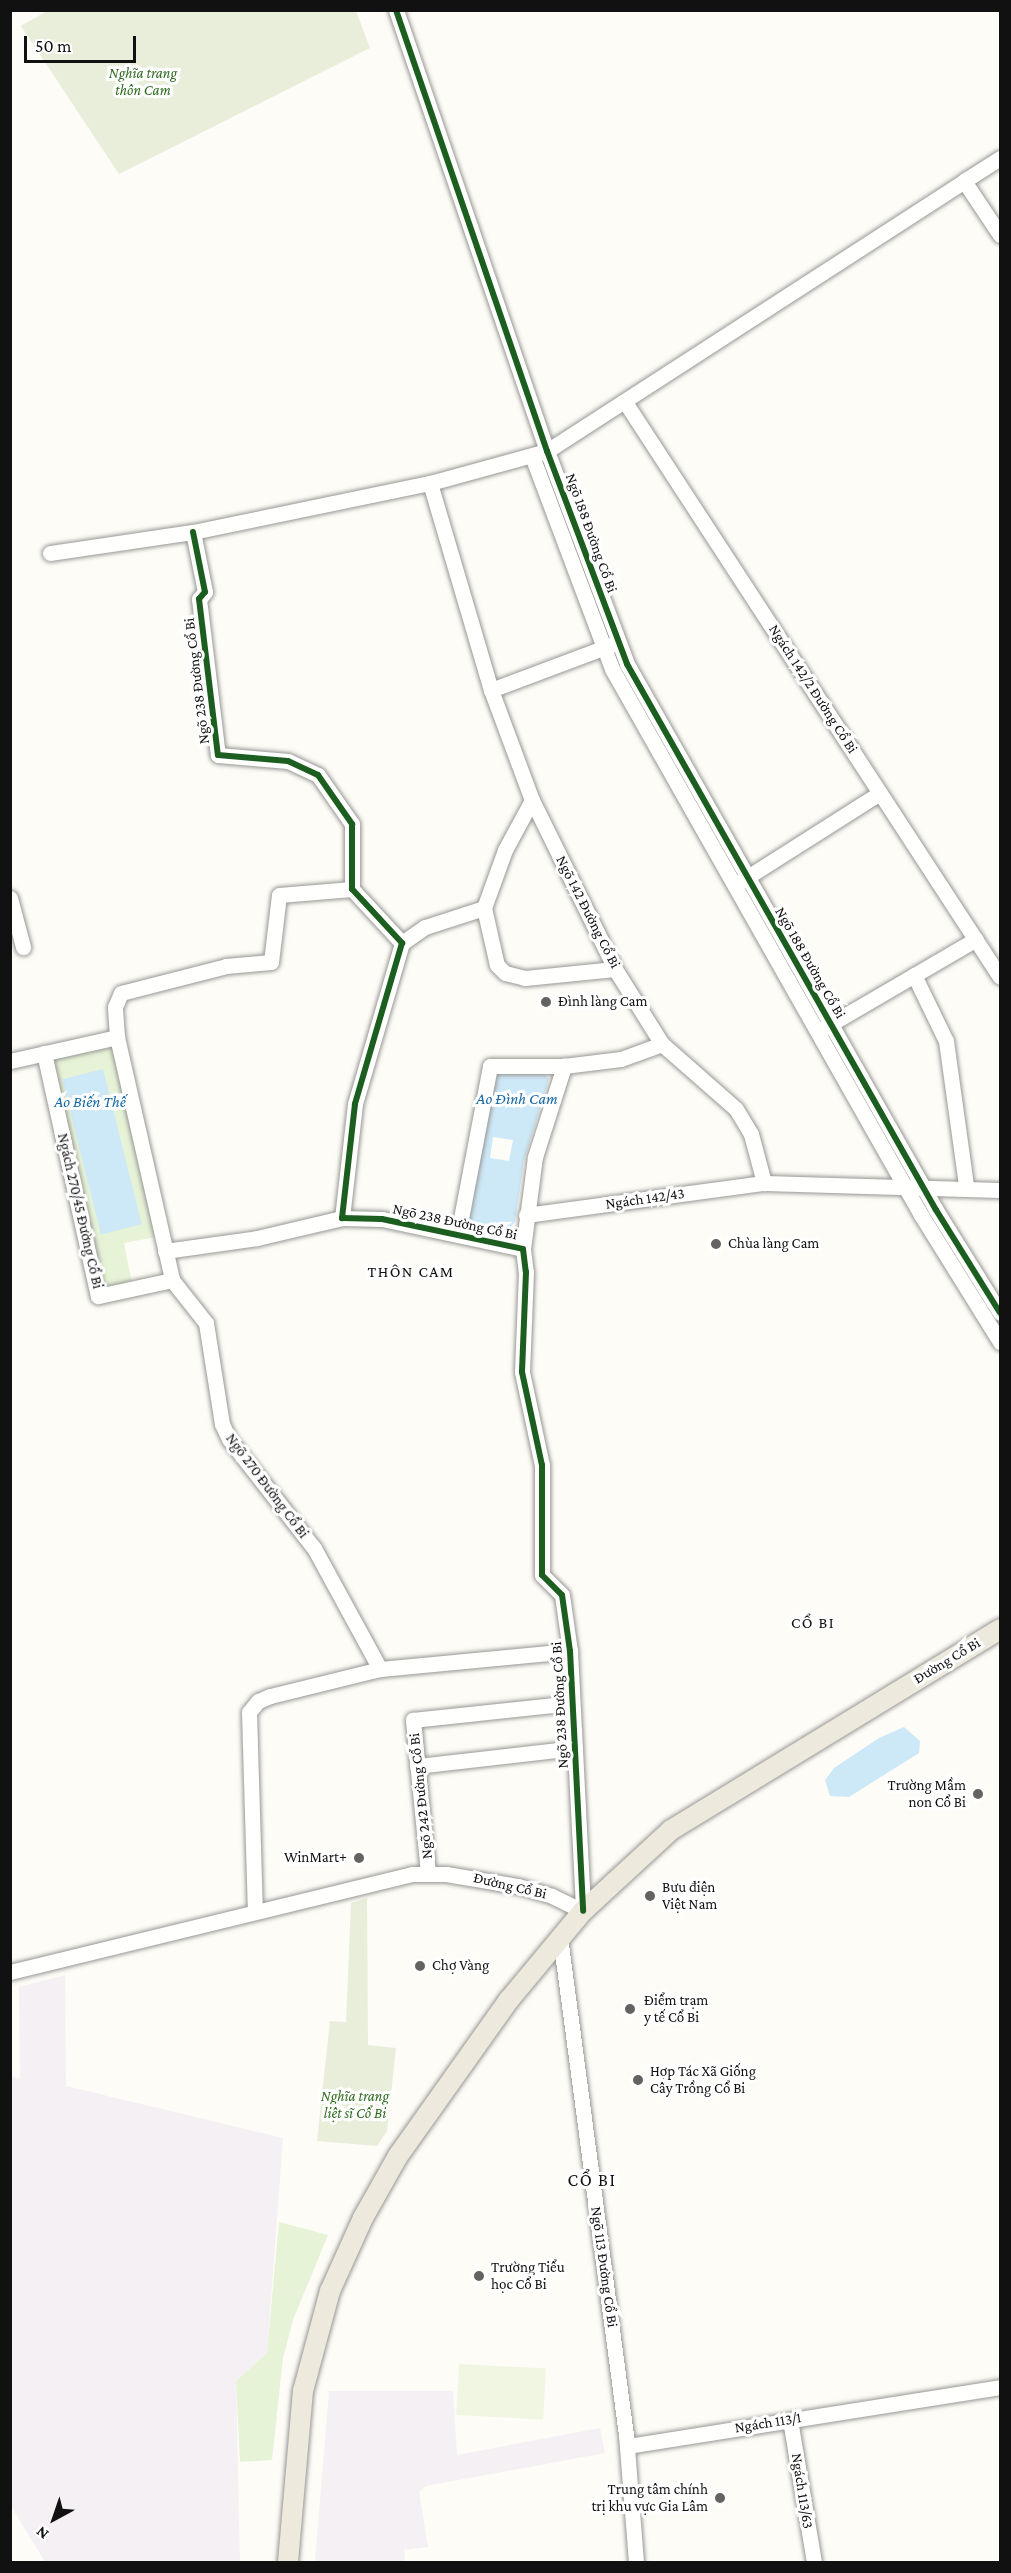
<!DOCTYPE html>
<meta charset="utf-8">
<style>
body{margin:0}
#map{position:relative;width:1011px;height:2573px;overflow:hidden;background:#fdfcf7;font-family:"Crimson Pro",serif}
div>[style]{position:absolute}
.industrial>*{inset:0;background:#f5f0f3}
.green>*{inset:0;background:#e7f3d7}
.cemetery>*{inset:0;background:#e9eedb}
.pitch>*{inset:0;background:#f0f6e1;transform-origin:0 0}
.water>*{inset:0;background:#cde8f7;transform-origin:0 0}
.roads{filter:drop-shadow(0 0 2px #979795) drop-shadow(0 0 2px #979795)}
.minor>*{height:15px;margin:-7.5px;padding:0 7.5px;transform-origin:7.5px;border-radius:7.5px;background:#fffffe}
.major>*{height:20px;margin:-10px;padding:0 10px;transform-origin:10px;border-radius:10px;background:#ede9dc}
.cycleway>*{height:6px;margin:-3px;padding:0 3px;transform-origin:3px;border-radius:3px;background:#1b5e20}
.dots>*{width:16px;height:16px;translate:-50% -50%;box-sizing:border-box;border:3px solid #fff;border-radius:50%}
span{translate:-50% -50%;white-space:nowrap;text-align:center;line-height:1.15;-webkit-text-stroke:6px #fff;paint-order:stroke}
.park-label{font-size:15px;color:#2f6b1f;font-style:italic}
.street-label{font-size:15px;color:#111}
.poi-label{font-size:15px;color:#111}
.left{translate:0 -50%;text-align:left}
.right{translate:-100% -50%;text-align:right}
.water-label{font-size:16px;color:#1768a6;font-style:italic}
.neighbourhood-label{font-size:16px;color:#111;letter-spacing:1.5px}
.quarter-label{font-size:18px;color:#111;letter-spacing:1.5px}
.frame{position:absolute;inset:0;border:12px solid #111;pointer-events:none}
.north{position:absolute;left:24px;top:2489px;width:60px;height:60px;-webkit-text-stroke:4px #fff;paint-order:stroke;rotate:220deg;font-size:16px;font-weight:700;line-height:24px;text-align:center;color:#111}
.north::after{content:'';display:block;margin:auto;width:21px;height:27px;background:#111;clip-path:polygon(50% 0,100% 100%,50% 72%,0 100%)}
.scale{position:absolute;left:24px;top:36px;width:112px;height:27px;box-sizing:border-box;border:3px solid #111;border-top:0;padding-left:8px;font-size:18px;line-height:21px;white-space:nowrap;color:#111;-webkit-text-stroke:4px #fff;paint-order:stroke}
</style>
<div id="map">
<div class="industrial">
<i style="clip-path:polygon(65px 1975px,66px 2086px,283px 2138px,267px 2353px,236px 2381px,240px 2562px,45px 2562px,11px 2506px,10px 2077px,20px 2078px,19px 1987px)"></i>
<i style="clip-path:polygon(329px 2391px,453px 2391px,457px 2455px,600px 2428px,605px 2453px,426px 2486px,419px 2492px,428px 2547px,404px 2550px,405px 2562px,315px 2562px)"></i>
</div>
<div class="green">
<i style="clip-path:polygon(117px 1037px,162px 1236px,124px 1243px,133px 1289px,98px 1296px,44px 1053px)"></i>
<i style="clip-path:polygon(279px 2222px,328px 2235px,293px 2320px,283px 2358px,272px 2460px,240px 2462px,236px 2381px,267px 2353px)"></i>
</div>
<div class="cemetery">
<i style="clip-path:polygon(47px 11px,356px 11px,370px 48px,119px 174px,21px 26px)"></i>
<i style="clip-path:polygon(367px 1898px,368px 2045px,396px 2048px,387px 2131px,377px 2146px,317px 2141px,330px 2021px,346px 2022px,351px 1903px)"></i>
</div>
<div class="pitch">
<i style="left:459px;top:2364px;width:87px;height:51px;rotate:3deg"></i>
</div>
<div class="water">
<i style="left:103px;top:1069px;width:160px;height:42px;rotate:76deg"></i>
<i style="clip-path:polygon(evenodd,500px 1071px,543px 1073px,549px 1079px,524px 1161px,515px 1222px,501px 1237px,476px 1232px,469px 1224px,494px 1083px,500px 1071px,493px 1137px,513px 1140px,509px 1161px,490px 1158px,493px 1137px)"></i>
<i style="clip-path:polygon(904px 1727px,920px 1741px,919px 1753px,849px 1797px,830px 1796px,825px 1780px,834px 1768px,879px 1738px)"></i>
</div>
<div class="roads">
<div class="minor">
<i style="left:396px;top:10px;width:466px;rotate:71.1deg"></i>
<i style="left:547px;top:451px;width:228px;rotate:69.4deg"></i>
<i style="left:627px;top:664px;width:627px;rotate:60.49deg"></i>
<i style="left:936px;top:1210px;width:121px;rotate:58.1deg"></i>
<i style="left:1000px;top:158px;width:43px;rotate:147.4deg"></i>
<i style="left:964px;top:181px;width:65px;rotate:56.3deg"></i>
<i style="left:625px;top:402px;width:686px;rotate:56.89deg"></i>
<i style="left:532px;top:456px;width:228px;rotate:69.4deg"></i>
<i style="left:612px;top:669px;width:627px;rotate:60.49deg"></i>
<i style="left:921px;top:1215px;width:150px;rotate:58.1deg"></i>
<i style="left:430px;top:483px;width:216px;rotate:73.6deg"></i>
<i style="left:491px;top:690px;width:117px;rotate:69.6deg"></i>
<i style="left:532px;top:800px;width:188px;rotate:63.8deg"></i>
<i style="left:615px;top:969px;width:89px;rotate:57.9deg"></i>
<i style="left:662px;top:1044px;width:98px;rotate:41.3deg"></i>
<i style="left:736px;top:1109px;width:29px;rotate:59deg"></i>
<i style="left:751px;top:1134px;width:51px;rotate:75.1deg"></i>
<i style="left:764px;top:1183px;width:236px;rotate:1.7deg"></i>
<i style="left:193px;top:532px;width:61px;rotate:78.7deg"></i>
<i style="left:205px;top:592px;width:9px;rotate:131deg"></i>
<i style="left:199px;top:599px;width:157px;rotate:83.1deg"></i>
<i style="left:218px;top:755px;width:70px;rotate:4.9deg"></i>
<i style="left:288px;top:761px;width:33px;rotate:25deg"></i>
<i style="left:318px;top:775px;width:60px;rotate:55.2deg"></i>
<i style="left:352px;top:824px;width:65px;rotate:90deg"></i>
<i style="left:352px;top:889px;width:74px;rotate:47.2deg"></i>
<i style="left:402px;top:943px;width:168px;rotate:106.3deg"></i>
<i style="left:355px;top:1104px;width:115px;rotate:96.5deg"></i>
<i style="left:342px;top:1218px;width:40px;rotate:1.4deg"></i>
<i style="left:382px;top:1219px;width:144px;rotate:12deg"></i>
<i style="left:523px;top:1249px;width:23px;rotate:83deg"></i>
<i style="left:526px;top:1272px;width:100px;rotate:92.3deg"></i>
<i style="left:522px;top:1372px;width:95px;rotate:77.9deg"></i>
<i style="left:542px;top:1465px;width:110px;rotate:90deg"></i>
<i style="left:542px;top:1575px;width:28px;rotate:45deg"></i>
<i style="left:562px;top:1595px;width:57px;rotate:81.9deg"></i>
<i style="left:570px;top:1651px;width:260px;rotate:87.1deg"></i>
<i style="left:50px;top:553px;width:145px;rotate:-8.4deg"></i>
<i style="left:193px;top:532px;width:242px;rotate:-11.7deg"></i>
<i style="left:430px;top:483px;width:121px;rotate:-15.3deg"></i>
<i style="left:547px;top:451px;width:497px;rotate:-32.9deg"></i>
<i style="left:491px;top:690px;width:128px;rotate:-20.6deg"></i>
<i style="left:532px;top:800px;width:57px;rotate:118.4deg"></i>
<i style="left:505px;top:850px;width:62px;rotate:109.9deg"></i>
<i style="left:484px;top:908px;width:58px;rotate:77.2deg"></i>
<i style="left:497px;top:965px;width:11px;rotate:45deg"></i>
<i style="left:505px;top:973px;width:21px;rotate:14deg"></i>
<i style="left:525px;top:978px;width:90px;rotate:-5.7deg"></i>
<i style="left:738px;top:883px;width:168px;rotate:-32.4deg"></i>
<i style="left:10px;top:898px;width:51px;rotate:75.1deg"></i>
<i style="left:402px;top:943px;width:28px;rotate:-35deg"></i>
<i style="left:425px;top:927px;width:62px;rotate:-17.9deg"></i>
<i style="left:914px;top:975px;width:73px;rotate:64.1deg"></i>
<i style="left:946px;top:1041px;width:146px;rotate:82.1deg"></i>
<i style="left:822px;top:1029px;width:178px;rotate:-30.3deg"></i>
<i style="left:117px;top:1037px;width:30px;rotate:-94deg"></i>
<i style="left:115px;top:1007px;width:15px;rotate:-67deg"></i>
<i style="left:121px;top:993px;width:108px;rotate:-14.4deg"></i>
<i style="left:226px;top:966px;width:45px;rotate:-5.1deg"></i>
<i style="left:271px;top:962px;width:67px;rotate:-83.2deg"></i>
<i style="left:279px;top:895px;width:73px;rotate:-4.7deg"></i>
<i style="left:44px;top:1053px;width:249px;rotate:77.5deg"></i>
<i style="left:98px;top:1296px;width:76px;rotate:-12.2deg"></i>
<i style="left:10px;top:1061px;width:110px;rotate:-12.6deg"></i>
<i style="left:117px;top:1037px;width:249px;rotate:77.2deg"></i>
<i style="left:172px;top:1280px;width:55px;rotate:51.7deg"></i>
<i style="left:206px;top:1323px;width:102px;rotate:81deg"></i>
<i style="left:222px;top:1424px;width:17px;rotate:65deg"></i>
<i style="left:229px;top:1439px;width:138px;rotate:52.1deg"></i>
<i style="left:314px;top:1548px;width:138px;rotate:61.4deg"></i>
<i style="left:380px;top:1669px;width:113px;rotate:166.2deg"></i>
<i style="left:270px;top:1696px;width:13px;rotate:157deg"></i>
<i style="left:258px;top:1701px;width:14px;rotate:129deg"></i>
<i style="left:249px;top:1712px;width:198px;rotate:88.3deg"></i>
<i style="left:526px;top:1215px;width:240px;rotate:-7.7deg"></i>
<i style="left:458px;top:1234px;width:171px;rotate:-79.2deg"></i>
<i style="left:490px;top:1066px;width:74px"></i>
<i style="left:564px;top:1066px;width:57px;rotate:-7deg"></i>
<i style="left:621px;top:1059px;width:44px;rotate:-20.1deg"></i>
<i style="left:523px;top:1249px;width:93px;rotate:-82.6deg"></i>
<i style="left:535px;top:1157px;width:96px;rotate:-72.3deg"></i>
<i style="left:165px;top:1251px;width:93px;rotate:-8deg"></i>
<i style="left:257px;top:1238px;width:87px;rotate:-13.2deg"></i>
<i style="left:380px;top:1669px;width:191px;rotate:-5.4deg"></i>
<i style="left:417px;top:1766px;width:159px;rotate:-6.5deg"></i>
<i style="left:428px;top:1873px;width:154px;rotate:-95.6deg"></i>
<i style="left:413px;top:1720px;width:142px;rotate:-6.1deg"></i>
<i style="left:560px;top:1937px;width:502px;rotate:82.45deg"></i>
<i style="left:626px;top:2435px;width:127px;rotate:85.5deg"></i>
<i style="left:10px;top:1972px;width:414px;rotate:-13.7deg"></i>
<i style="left:412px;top:1874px;width:34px"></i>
<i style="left:446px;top:1874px;width:73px;rotate:9.5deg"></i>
<i style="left:518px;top:1886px;width:35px;rotate:16deg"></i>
<i style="left:552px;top:1896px;width:34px;rotate:26deg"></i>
<i style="left:790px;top:2420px;width:144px;rotate:80.4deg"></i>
<i style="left:628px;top:2446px;width:377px;rotate:-9deg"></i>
</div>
<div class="major">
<i style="left:288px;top:2562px;width:172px;rotate:-85deg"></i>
<i style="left:303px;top:2391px;width:104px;rotate:-74.9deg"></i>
<i style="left:330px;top:2291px;width:80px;rotate:-65.7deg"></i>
<i style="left:363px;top:2218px;width:71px;rotate:-60.6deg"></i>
<i style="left:398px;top:2156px;width:191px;rotate:-54.6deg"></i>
<i style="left:509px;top:2000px;width:116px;rotate:-50.3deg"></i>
<i style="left:583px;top:1911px;width:120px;rotate:-42.6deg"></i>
<i style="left:671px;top:1830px;width:386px;rotate:-31.4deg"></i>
</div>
</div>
<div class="cycleway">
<i style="left:396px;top:10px;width:466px;rotate:71.1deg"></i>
<i style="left:547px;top:451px;width:228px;rotate:69.4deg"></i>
<i style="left:627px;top:664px;width:627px;rotate:60.49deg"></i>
<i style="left:936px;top:1210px;width:121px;rotate:58.1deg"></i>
<i style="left:193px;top:532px;width:61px;rotate:78.7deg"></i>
<i style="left:205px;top:592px;width:9px;rotate:131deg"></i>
<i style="left:199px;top:599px;width:157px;rotate:83.1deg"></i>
<i style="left:218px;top:755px;width:70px;rotate:4.9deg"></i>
<i style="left:288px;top:761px;width:33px;rotate:25deg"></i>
<i style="left:318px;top:775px;width:60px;rotate:55.2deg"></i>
<i style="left:352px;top:824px;width:65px;rotate:90deg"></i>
<i style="left:352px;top:889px;width:74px;rotate:47.2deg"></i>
<i style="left:402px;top:943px;width:168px;rotate:106.3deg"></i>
<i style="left:355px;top:1104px;width:115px;rotate:96.5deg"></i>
<i style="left:342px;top:1218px;width:40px;rotate:1.4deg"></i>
<i style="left:382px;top:1219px;width:144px;rotate:12deg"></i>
<i style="left:523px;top:1249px;width:23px;rotate:83deg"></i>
<i style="left:526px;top:1272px;width:100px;rotate:92.3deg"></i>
<i style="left:522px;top:1372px;width:95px;rotate:77.9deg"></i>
<i style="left:542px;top:1465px;width:110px;rotate:90deg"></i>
<i style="left:542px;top:1575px;width:28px;rotate:45deg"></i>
<i style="left:562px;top:1595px;width:57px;rotate:81.9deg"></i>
<i style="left:570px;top:1651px;width:260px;rotate:87.1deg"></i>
</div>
<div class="dots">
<i style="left:546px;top:1002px;background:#646362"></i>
<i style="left:716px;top:1244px;background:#646362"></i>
<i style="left:978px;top:1794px;background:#646362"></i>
<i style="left:359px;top:1858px;background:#646362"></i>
<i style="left:650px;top:1896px;background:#646362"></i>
<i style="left:420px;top:1966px;background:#646362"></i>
<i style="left:630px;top:2009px;background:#646362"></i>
<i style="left:638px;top:2080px;background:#646362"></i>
<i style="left:479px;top:2276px;background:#646362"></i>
<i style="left:720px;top:2498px;background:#646362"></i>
</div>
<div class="park-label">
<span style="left:143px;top:82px">Nghĩa trang<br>thôn Cam</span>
<span style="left:355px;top:2105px">Nghĩa trang<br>liệt sĩ Cổ Bi</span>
</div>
<div class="street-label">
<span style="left:591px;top:533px;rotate:70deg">Ngõ 188 Đường Cổ Bi</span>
<span style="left:197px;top:681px;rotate:-97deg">Ngõ 238 Đường Cổ Bi</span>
<span style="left:813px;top:689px;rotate:57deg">Ngách 142/2 Đường Cổ Bi</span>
<span style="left:588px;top:912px;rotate:63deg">Ngõ 142 Đường Cổ Bi</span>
<span style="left:810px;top:963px;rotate:60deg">Ngõ 188 Đường Cổ Bi</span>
<span style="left:645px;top:1199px;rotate:-8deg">Ngách 142/43</span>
<span style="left:80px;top:1211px;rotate:77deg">Ngách 270/45 Đường Cổ Bi</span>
<span style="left:455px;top:1222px;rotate:12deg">Ngõ 238 Đường Cổ Bi</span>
<span style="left:267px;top:1486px;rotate:53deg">Ngõ 270 Đường Cổ Bi</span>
<span style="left:947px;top:1661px;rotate:-31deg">Đường Cổ Bi</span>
<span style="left:560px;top:1705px;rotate:-93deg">Ngõ 238 Đường Cổ Bi</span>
<span style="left:421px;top:1796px;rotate:-96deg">Ngõ 242 Đường Cổ Bi</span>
<span style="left:510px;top:1886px;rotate:13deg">Đường Cổ Bi</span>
<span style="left:604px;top:2267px;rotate:82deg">Ngõ 113 Đường Cổ Bi</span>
<span style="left:768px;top:2423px;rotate:-9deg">Ngách 113/1</span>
<span style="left:802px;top:2491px;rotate:81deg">Ngách 113/63</span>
</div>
<div class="poi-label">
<span class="left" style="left:558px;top:1002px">Đình làng Cam</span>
<span class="left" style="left:728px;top:1244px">Chùa làng Cam</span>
<span class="right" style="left:966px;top:1794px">Trường Mầm<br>non Cổ Bi</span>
<span class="right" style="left:347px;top:1858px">WinMart+</span>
<span class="left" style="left:662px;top:1896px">Bưu điện<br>Việt Nam</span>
<span class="left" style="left:432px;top:1966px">Chợ Vàng</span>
<span class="left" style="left:644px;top:2009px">Điểm trạm<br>y tế Cổ Bi</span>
<span class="left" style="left:650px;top:2080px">Hợp Tác Xã Giống<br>Cây Trồng Cổ Bi</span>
<span class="left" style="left:491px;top:2276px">Trường Tiểu<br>học Cổ Bi</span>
<span class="right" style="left:708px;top:2498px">Trung tâm chính<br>trị khu vực Gia Lâm</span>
</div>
<div class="water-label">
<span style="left:517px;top:1099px">Ao Đình Cam</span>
<span style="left:90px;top:1102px">Ao Biến Thế</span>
</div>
<div class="neighbourhood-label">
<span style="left:411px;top:1272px">THÔN CAM</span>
<span style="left:813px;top:1623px">CỔ BI</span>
</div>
<div class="quarter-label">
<span style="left:592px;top:2180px">CỔ BI</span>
</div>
<div class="frame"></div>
<div class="north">N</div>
<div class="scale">50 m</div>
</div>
